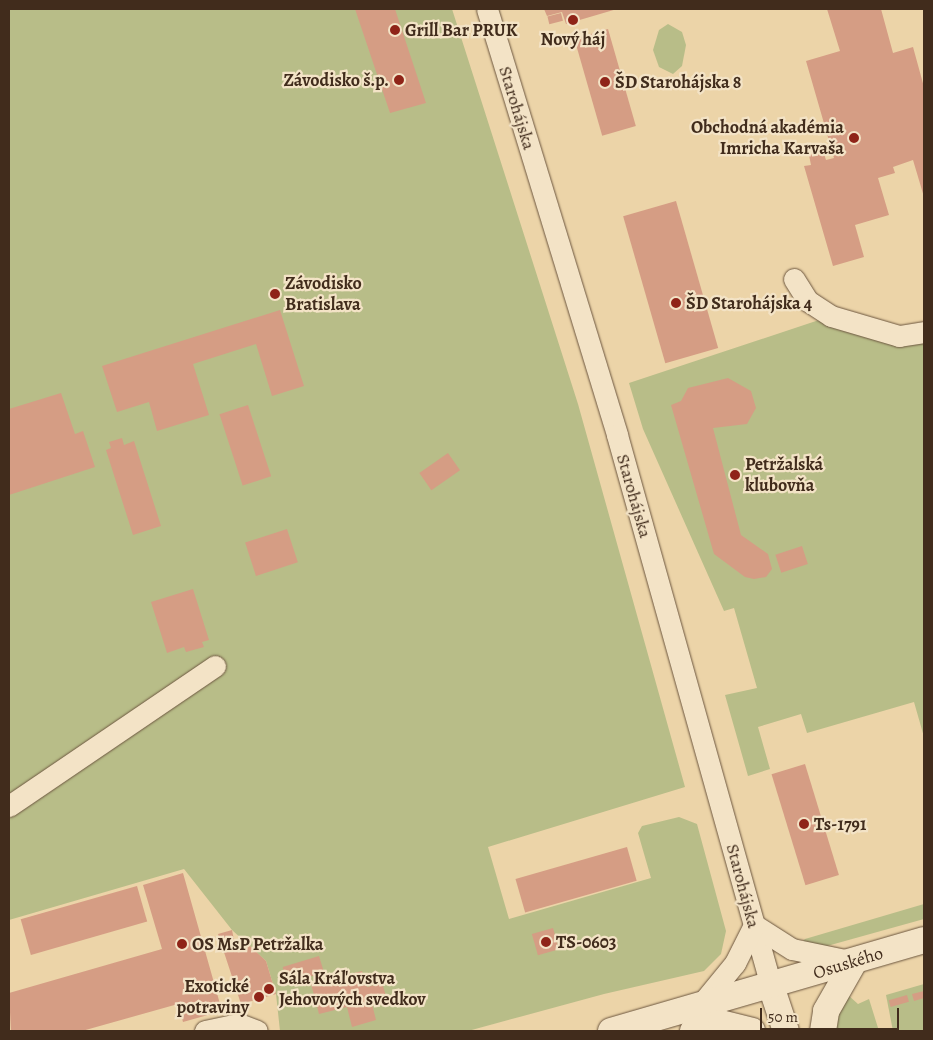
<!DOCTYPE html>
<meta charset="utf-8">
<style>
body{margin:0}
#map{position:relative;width:933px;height:1040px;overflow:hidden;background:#ecd4a8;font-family:Alegreya,serif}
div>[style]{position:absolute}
.green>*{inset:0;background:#b8bd88}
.building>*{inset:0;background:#d59d84;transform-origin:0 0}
.roads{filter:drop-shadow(0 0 1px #6c563f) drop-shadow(0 0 1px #6c563f)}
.minor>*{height:21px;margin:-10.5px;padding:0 10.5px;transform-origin:10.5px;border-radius:10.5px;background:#f3e3c6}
.tertiary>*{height:26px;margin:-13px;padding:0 13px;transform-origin:13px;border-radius:13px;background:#f3e3c6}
.dots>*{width:14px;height:14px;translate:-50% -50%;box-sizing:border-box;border:2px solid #f3e3c6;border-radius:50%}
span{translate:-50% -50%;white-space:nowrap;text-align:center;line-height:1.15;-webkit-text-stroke:4.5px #f3e3c6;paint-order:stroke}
.poi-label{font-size:18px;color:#412c1c;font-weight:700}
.left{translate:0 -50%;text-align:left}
.right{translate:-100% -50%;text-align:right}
.street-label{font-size:18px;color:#412c1c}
.frame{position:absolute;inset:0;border:10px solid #412c1c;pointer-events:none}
.scale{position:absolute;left:760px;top:1008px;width:139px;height:22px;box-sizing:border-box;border:2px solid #412c1c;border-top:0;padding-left:6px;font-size:15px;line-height:18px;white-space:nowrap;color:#412c1c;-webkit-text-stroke:4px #f3e3c6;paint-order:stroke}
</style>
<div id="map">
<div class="green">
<i style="clip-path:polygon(9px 9px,452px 9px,578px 404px,685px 787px,488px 847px,509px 919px,651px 878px,638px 833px,642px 826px,679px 817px,697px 824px,726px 931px,721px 954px,704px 971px,604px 994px,468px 1031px,280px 1031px,276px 994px,266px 961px,232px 930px,184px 869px,9px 920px)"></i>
<i style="clip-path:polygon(668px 24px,682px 32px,686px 45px,682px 66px,673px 74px,659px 67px,653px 50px,659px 30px)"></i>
<i style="clip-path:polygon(831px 316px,924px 332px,924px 737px,914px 702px,807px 733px,801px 714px,758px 727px,770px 769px,748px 776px,725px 695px,757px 688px,734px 608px,724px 611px,643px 429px,629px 383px)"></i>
<i style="clip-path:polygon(924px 904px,924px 919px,827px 946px,802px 942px,805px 939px)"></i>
<i style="clip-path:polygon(924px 984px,924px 1031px,893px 1031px,886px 995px)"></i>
<i style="clip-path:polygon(848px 995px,858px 1004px,869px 999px,879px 1031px,884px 1031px,826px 1031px)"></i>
</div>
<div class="building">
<i style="clip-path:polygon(355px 9px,395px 9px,426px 103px,390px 113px)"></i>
<i style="clip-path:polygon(544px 9px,617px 9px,566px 24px,562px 12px,547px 16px)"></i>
<i style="clip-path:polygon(827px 9px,881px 9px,893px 53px,913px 47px,924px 87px,924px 197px,913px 160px,893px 167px,895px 173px,878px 178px,889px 215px,855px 225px,864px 257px,833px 266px,804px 166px,811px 165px,809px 155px,823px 151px,826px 160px,834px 158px,806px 61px,840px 51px)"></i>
<i style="left:561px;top:13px;width:8px;height:14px;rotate:76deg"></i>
<i style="left:608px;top:29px;width:101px;height:35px;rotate:74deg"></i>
<i style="left:676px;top:201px;width:153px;height:55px;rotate:74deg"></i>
<i style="clip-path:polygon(280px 310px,304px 386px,272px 396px,256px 344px,193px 364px,209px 415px,157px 431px,149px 402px,117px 412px,102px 366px)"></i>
<i style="clip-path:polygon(728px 378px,751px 391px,756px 408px,747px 424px,713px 428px,741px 535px,768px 554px,772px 569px,766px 577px,754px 579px,745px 577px,714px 554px,671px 405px,681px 401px,688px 388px)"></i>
<i style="clip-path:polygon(61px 393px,75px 434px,83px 431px,95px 467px,9px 495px,9px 409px)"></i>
<i style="left:248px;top:405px;width:75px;height:30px;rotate:72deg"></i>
<i style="clip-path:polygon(122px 438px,124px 445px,134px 441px,161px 526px,133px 535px,106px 450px,111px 448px,109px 442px)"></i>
<i style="left:448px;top:453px;width:21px;height:35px;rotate:55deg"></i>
<i style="left:287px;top:529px;width:35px;height:44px;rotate:72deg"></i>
<i style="left:802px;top:546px;width:19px;height:28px;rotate:72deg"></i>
<i style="clip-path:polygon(193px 589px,209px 640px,202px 642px,204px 647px,186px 652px,184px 647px,167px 653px,151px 602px)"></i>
<i style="left:805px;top:764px;width:116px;height:35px;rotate:73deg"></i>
<i style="left:627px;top:847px;width:35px;height:116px;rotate:74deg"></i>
<i style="clip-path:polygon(183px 873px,222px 1011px,183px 1022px,178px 1004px,82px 1031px,11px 1031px,9px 993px,162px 949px,143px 885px)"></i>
<i style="left:137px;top:886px;width:37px;height:121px;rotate:74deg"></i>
<i style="left:553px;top:928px;width:22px;height:22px;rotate:74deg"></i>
<i style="clip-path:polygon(232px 930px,234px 940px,250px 946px,266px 961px,276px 994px,241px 1004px,218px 934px)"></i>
<i style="left:319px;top:956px;width:17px;height:38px;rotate:73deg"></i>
<i style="clip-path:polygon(362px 971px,367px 987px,382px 983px,387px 999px,372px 1004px,376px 1020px,352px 1027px,347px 1007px,319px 1014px,311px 984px)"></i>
<i style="clip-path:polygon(924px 991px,924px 998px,914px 1001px,912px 994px)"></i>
<i style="left:907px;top:995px;width:7px;height:19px;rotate:74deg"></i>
</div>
<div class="roads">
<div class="minor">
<i style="left:487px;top:9px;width:445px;rotate:73deg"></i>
<i style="left:617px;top:435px;width:572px;rotate:74.38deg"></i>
<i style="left:794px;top:279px;width:26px;rotate:58deg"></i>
<i style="left:808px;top:301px;width:27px;rotate:33deg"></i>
<i style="left:831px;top:316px;width:71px;rotate:16.4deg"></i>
<i style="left:899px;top:336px;width:25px;rotate:-9deg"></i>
<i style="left:9px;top:806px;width:249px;rotate:-34.2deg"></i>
<i style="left:754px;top:925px;width:45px;rotate:32.3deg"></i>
<i style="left:792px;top:949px;width:59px;rotate:11.7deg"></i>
<i style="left:699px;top:1007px;width:57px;rotate:-50.7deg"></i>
<i style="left:735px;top:963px;width:42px;rotate:-63.4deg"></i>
<i style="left:205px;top:1031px;width:35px;rotate:-12deg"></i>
<i style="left:239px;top:1024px;width:19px;rotate:21deg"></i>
</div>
<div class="tertiary">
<i style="left:771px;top:986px;width:47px;rotate:71.6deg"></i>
<i style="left:611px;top:1031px;width:326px;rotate:-16.2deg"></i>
<i style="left:693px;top:1031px;width:29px;rotate:-16deg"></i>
<i style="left:721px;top:1023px;width:32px;rotate:14deg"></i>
<i style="left:823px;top:1031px;width:20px;rotate:-81deg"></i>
<i style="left:826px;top:1011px;width:56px;rotate:-60.3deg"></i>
</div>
</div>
<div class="dots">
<i style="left:573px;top:20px;background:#8f2418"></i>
<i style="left:395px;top:30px;background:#8f2418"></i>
<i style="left:399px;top:80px;background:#8f2418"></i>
<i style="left:605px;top:82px;background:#8f2418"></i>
<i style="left:854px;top:138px;background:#8f2418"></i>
<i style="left:275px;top:294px;background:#8f2418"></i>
<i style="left:676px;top:303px;background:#8f2418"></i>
<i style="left:735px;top:475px;background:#8f2418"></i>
<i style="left:804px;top:824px;background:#8f2418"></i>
<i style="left:546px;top:942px;background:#8f2418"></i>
<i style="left:182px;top:944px;background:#8f2418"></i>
<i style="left:269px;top:989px;background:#8f2418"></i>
<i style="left:259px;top:997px;background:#8f2418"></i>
</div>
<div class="poi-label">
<span class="left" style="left:405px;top:30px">Grill Bar PRUK</span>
<span style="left:573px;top:39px">Nový háj</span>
<span class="right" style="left:389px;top:80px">Závodisko š.p.</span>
<span class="left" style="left:615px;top:82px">ŠD Starohájska 8</span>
<span class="right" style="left:844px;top:138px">Obchodná akadémia<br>Imricha Karvaša</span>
<span class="left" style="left:285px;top:294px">Závodisko<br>Bratislava</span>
<span class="left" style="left:686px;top:303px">ŠD Starohájska 4</span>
<span class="left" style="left:745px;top:475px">Petržalská<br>klubovňa</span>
<span class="left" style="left:814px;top:824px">Ts-1791</span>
<span class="left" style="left:556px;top:942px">TS-0603</span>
<span class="left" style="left:192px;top:944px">OS MsP Petržalka</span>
<span class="left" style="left:279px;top:989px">Sála Kráľovstva<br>Jehovových svedkov</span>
<span class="right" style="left:249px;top:997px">Exotické<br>potraviny</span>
</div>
<div class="street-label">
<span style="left:517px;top:108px;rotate:73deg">Starohájska</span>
<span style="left:634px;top:496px;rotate:74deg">Starohájska</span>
<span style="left:743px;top:886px;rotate:75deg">Starohájska</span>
<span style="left:848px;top:963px;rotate:-17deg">Osuského</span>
</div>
<div class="frame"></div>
<div class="scale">50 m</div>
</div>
